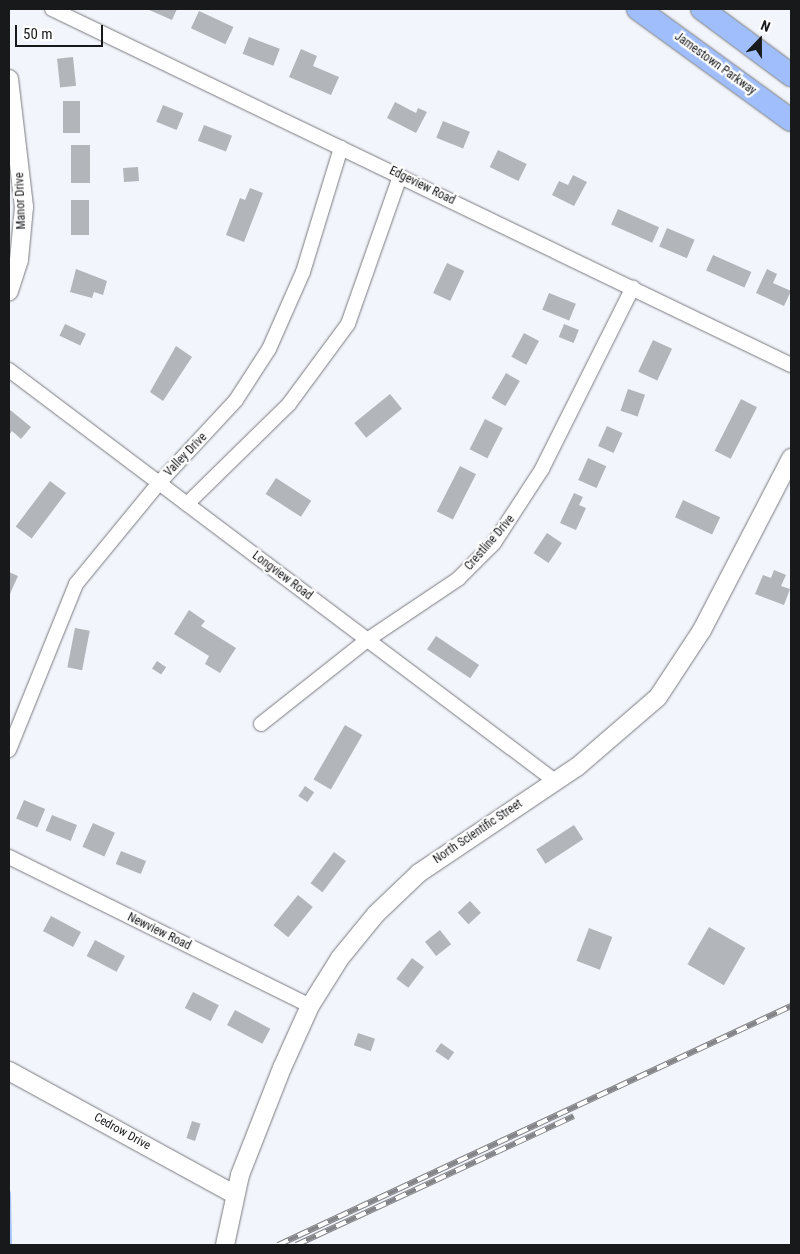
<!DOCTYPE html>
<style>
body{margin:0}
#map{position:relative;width:800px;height:1254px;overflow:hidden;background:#f2f5fb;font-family:"Roboto Condensed",sans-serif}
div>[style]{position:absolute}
.stream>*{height:4px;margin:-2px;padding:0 2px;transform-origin:2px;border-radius:2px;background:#a7c2f5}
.building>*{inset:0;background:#b2b5ba;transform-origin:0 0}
.roads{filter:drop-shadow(0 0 1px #777a7f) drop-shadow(0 0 1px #777a7f)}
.minor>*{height:14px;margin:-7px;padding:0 7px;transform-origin:7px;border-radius:7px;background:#fff}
.tertiary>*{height:18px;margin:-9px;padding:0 9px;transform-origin:9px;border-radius:9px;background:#fff}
.primary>*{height:22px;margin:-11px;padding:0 11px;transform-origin:11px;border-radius:11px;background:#9fbefb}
.rail>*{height:5.5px;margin-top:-2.75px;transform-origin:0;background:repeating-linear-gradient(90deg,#fff 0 11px,#838588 0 22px);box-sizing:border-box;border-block:1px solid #838588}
span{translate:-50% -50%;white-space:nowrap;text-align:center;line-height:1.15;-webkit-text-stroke:4.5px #fff;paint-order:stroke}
.street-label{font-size:12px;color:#18191b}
.frame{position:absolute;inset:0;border:10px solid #18191b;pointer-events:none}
.north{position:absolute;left:735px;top:15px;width:50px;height:50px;-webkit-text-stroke:4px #fff;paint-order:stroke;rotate:22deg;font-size:14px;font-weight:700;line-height:20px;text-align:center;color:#18191b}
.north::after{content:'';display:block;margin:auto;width:18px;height:22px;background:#18191b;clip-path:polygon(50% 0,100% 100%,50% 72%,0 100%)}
.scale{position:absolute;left:15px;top:25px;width:88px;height:22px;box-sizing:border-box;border:2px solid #18191b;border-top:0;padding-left:6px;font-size:15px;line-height:18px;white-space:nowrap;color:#18191b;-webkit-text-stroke:4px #fff;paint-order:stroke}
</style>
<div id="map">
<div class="stream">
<i style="left:9px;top:1193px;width:52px;rotate:88.9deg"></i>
</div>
<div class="building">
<i style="clip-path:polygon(147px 9px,177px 9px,172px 20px)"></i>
<i style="left:199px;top:11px;width:38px;height:19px;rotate:25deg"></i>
<i style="left:249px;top:37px;width:33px;height:18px;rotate:21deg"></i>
<i style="clip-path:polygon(301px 49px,317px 56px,313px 66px,339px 77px,331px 95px,289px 77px)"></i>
<i style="left:73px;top:57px;width:29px;height:16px;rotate:84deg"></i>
<i style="left:63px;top:101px;width:17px;height:32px"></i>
<i style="clip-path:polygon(395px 102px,416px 113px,418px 108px,427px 112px,416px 133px,387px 118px)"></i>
<i style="left:163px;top:105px;width:22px;height:18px;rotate:22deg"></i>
<i style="left:443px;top:121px;width:29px;height:18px;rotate:22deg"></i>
<i style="left:204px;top:125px;width:30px;height:17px;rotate:21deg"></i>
<i style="left:71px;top:145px;width:19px;height:38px"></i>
<i style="left:498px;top:150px;width:32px;height:19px;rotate:26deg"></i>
<i style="left:138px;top:167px;width:14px;height:15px;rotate:86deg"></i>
<i style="clip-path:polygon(573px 175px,587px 182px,574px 206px,552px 195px,559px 181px,568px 185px)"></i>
<i style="clip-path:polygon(250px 188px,263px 193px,244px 242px,226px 235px,240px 198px,245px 200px)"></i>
<i style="left:71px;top:200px;width:18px;height:35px"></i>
<i style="left:618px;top:209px;width:45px;height:17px;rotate:24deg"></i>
<i style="left:667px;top:228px;width:30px;height:20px;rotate:23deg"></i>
<i style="left:713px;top:255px;width:42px;height:17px;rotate:24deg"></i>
<i style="left:447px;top:263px;width:19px;height:33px;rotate:25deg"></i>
<i style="clip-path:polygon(76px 269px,107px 281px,103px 295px,94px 292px,92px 298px,70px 292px)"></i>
<i style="clip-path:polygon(767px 269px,777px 274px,773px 283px,791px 291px,784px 306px,756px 293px)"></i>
<i style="left:549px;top:293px;width:29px;height:18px;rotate:22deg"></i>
<i style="left:65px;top:324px;width:23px;height:13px;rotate:25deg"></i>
<i style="left:564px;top:324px;width:16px;height:14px;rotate:22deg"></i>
<i style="left:524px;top:333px;width:17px;height:27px;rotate:28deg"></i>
<i style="left:653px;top:340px;width:21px;height:35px;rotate:25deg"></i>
<i style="clip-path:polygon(176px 346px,192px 357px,163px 401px,150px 392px)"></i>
<i style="left:506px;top:373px;width:16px;height:29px;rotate:30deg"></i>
<i style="left:628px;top:389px;width:18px;height:23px;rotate:19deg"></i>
<i style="left:390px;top:394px;width:19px;height:46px;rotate:51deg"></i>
<i style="left:741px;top:399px;width:18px;height:58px;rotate:27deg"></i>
<i style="clip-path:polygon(9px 409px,31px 427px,21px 439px,12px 431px,9px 435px)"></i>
<i style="left:485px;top:419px;width:20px;height:34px;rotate:27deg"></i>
<i style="left:607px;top:426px;width:17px;height:22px;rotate:24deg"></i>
<i style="left:588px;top:458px;width:20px;height:24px;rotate:24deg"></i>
<i style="left:460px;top:466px;width:18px;height:51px;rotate:27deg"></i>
<i style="left:276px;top:478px;width:42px;height:19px;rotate:33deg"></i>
<i style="left:50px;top:481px;width:20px;height:57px;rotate:37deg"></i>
<i style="clip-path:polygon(574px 493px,583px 497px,579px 505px,586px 508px,576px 530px,560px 523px)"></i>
<i style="left:683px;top:500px;width:41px;height:19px;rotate:25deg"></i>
<i style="left:547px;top:533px;width:18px;height:24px;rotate:34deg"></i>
<i style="clip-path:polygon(774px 570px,786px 575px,781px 586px,790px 589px,784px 605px,755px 594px,763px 575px,771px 578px)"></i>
<i style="clip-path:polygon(9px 572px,18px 576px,9px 596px)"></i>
<i style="clip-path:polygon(189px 610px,205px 621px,201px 626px,236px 648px,220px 673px,205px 664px,209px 656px,174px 634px)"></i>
<i style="left:75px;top:628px;width:15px;height:40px;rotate:11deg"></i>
<i style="left:436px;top:636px;width:52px;height:16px;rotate:34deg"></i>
<i style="left:157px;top:661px;width:11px;height:9px;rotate:34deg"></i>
<i style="left:345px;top:725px;width:20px;height:63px;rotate:30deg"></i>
<i style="left:305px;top:786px;width:11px;height:12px;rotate:34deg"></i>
<i style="left:24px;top:800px;width:23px;height:20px;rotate:23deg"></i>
<i style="left:52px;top:815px;width:27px;height:17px;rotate:22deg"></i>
<i style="left:93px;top:823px;width:24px;height:26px;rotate:24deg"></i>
<i style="left:574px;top:825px;width:17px;height:45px;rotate:57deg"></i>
<i style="left:121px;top:851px;width:27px;height:14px;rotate:22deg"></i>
<i style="left:334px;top:852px;width:15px;height:39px;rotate:37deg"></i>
<i style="left:298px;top:895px;width:19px;height:39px;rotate:39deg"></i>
<i style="left:470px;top:901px;width:16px;height:17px;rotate:47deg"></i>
<i style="left:51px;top:916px;width:34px;height:17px;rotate:28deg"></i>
<i style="left:709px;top:927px;width:42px;height:43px;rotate:30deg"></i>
<i style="left:589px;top:928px;width:25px;height:35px;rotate:21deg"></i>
<i style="left:440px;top:930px;width:18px;height:19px;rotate:52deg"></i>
<i style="left:95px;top:940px;width:34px;height:18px;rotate:28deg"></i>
<i style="left:412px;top:958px;width:15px;height:26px;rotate:37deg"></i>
<i style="left:193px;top:992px;width:29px;height:18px;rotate:27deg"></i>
<i style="left:235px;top:1010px;width:40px;height:17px;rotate:28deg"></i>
<i style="left:358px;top:1033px;width:18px;height:13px;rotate:19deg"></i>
<i style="left:441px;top:1043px;width:16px;height:10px;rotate:35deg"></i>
<i style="left:192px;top:1121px;width:9px;height:18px;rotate:18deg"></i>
</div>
<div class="roads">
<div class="minor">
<i style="left:52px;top:9px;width:820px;rotate:25.72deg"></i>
<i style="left:9px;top:370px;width:683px;rotate:36.97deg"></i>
<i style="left:187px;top:504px;width:143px;rotate:-44.4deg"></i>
<i style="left:289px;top:404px;width:99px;rotate:-53.6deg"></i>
<i style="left:348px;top:324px;width:157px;rotate:-70.6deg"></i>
<i style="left:261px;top:724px;width:135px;rotate:-38.4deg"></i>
<i style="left:367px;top:640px;width:110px;rotate:-33.8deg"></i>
<i style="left:458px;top:579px;width:51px;rotate:-45deg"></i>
<i style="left:494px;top:543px;width:88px;rotate:-57deg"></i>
<i style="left:542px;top:469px;width:203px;rotate:-63.4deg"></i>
<i style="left:9px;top:750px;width:179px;rotate:-68deg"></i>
<i style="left:76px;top:584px;width:131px;rotate:-50.6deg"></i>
<i style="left:159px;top:483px;width:113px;rotate:-47.1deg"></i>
<i style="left:236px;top:400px;width:61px;rotate:-57.1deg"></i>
<i style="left:269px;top:349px;width:84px;rotate:-66.2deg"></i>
<i style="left:303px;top:272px;width:130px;rotate:-73deg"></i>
<i style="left:9px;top:857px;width:336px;rotate:26.3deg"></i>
</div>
<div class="tertiary">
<i style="left:9px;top:79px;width:129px;rotate:83.3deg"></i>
<i style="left:24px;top:207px;width:53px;rotate:95.4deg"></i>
<i style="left:19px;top:260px;width:33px;rotate:108deg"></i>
<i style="left:9px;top:1071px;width:256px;rotate:28.7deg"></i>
<i style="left:225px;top:1245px;width:72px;rotate:-77.9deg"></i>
<i style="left:240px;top:1175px;width:115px;rotate:-68.6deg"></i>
<i style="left:282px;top:1068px;width:68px;rotate:-65.7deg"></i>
<i style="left:310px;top:1006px;width:57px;rotate:-58deg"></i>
<i style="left:340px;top:958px;width:57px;rotate:-50.7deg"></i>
<i style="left:376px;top:914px;width:59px;rotate:-43.6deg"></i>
<i style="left:419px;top:873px;width:190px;rotate:-33.9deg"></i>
<i style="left:577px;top:767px;width:107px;rotate:-40.8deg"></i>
<i style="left:658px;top:697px;width:80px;rotate:-56.7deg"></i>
<i style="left:702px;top:630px;width:194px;rotate:-62.6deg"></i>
</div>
<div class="primary">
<i style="left:638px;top:9px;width:189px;rotate:36deg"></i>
<i style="left:702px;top:9px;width:111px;rotate:36.6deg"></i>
</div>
</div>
<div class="rail">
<i style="left:278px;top:1245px;width:566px;rotate:-24.98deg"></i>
<i style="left:296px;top:1245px;width:306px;rotate:-24.9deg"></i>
</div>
<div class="street-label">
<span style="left:715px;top:64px;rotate:36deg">Jamestown Parkway</span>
<span style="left:422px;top:186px;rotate:26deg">Edgeview Road</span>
<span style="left:21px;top:201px;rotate:-92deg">Manor Drive</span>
<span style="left:186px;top:455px;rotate:-46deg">Valley Drive</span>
<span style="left:490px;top:543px;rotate:-49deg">Crestline Drive</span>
<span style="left:282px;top:576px;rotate:37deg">Longview Road</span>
<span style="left:478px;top:832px;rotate:-34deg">North Scientific Street</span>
<span style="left:159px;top:932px;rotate:26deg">Newview Road</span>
<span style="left:122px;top:1132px;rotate:29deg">Cedrow Drive</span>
</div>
<div class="frame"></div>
<div class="north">N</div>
<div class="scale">50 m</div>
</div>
